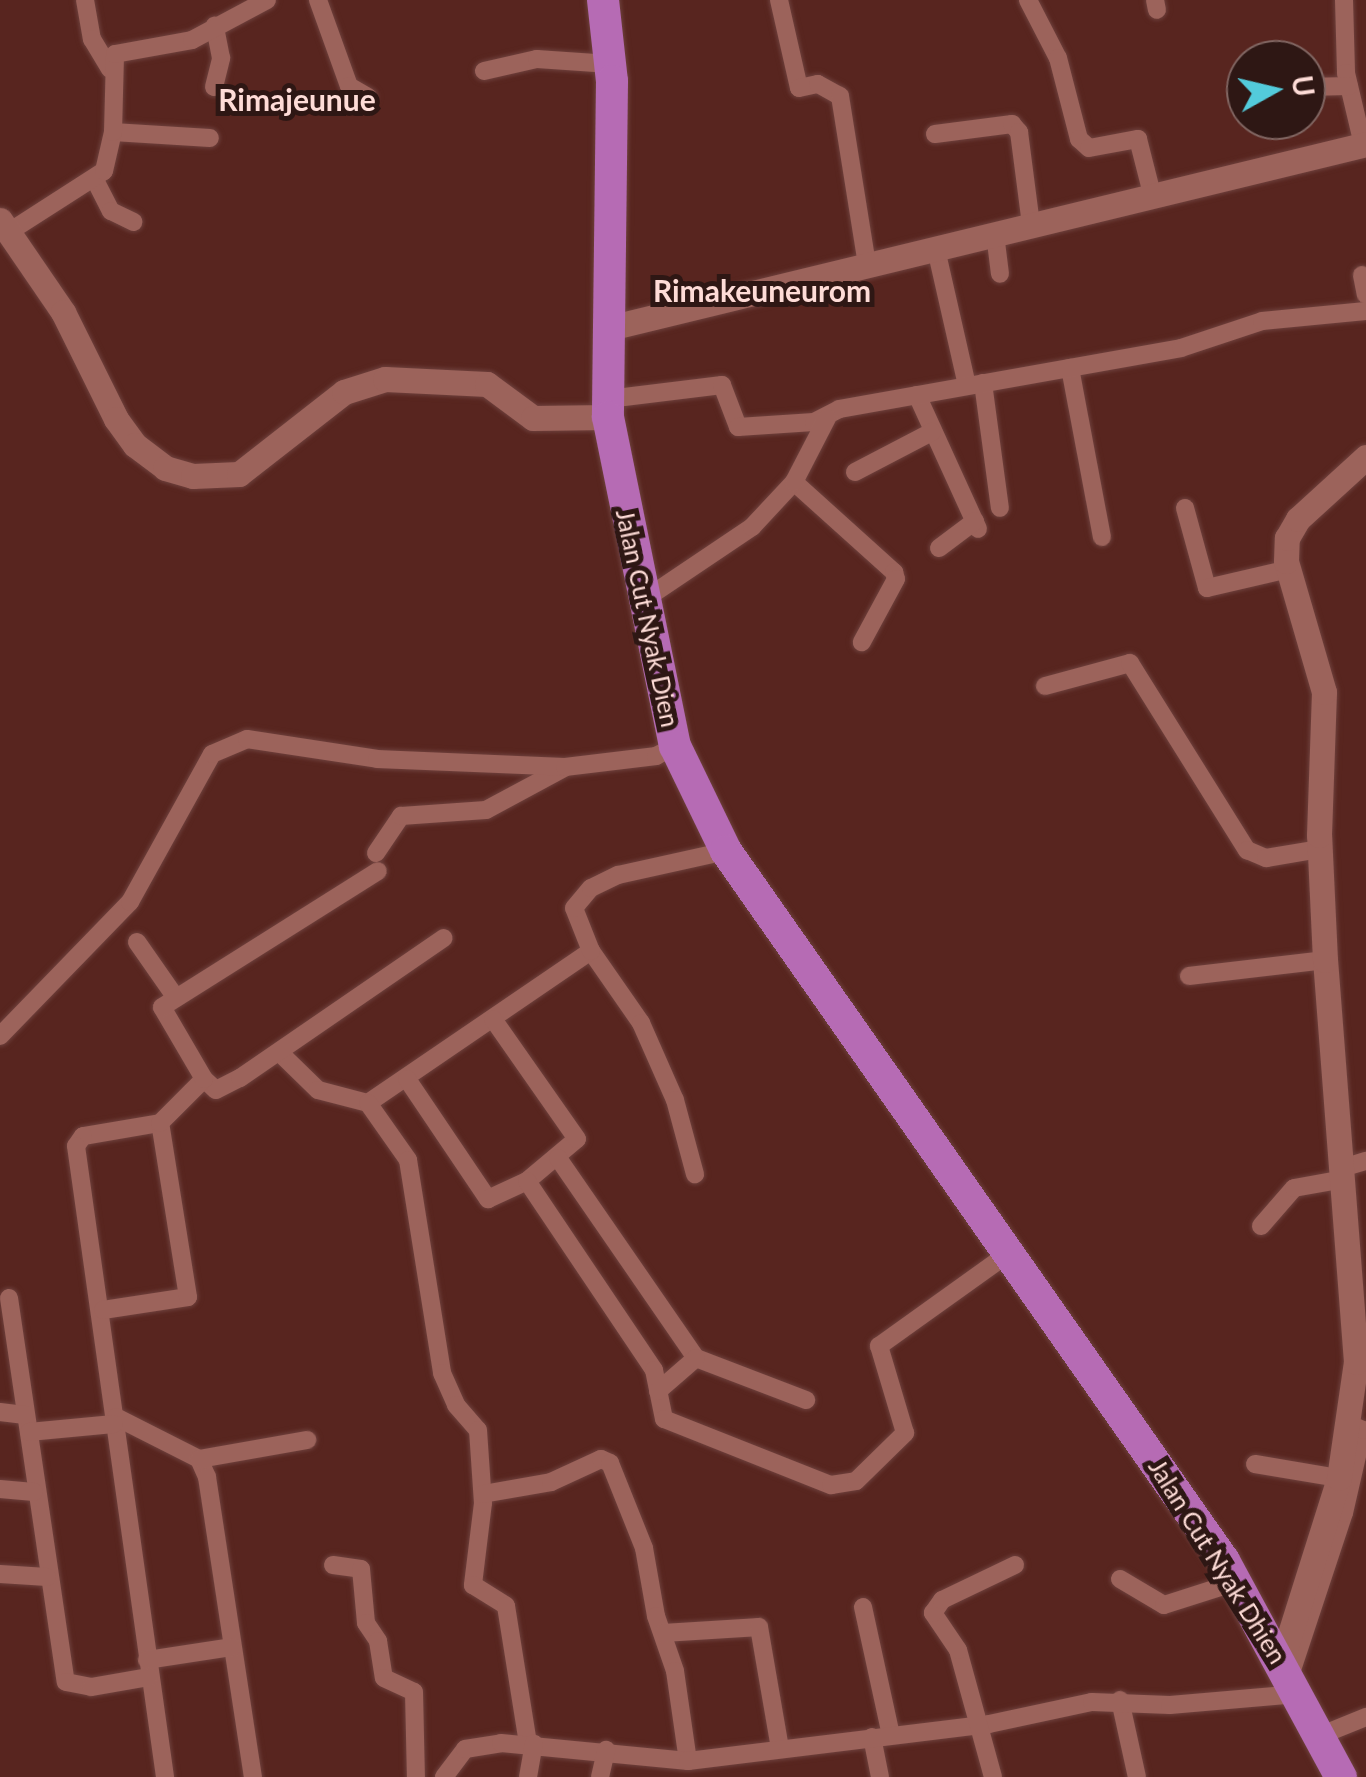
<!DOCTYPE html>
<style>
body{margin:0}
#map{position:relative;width:1366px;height:1777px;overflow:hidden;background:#58251f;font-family:Lato,sans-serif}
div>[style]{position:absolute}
.roads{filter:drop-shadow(0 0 2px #6e413d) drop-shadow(0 0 2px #6e413d)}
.street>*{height:18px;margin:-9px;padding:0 9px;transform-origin:9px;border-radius:9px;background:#9c635b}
.secondary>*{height:25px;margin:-12.5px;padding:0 12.5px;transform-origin:12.5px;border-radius:12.5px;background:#9c635b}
.highway>*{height:32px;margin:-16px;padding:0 16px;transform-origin:16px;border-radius:16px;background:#b66bb4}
span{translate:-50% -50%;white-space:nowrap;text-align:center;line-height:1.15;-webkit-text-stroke:10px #2e1714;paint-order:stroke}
.street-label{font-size:25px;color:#fedcd7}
.quarter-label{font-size:30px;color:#fedcd7;font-weight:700}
.north{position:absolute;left:1226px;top:40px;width:100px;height:100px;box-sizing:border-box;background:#2e1714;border:2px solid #816662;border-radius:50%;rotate:82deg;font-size:28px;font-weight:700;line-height:40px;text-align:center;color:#fedcd7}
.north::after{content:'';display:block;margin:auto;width:35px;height:45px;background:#53cbdb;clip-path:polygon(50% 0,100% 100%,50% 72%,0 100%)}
</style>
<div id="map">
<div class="roads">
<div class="street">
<i style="left:85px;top:0;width:40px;rotate:80deg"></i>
<i style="left:92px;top:39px;width:35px;rotate:59deg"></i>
<i style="left:318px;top:0;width:91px;rotate:70.2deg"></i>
<i style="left:349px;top:86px;width:22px;rotate:30deg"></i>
<i style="left:779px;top:0;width:90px;rotate:77.2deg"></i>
<i style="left:799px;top:88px;width:19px;rotate:-12deg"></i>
<i style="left:818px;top:84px;width:25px;rotate:29deg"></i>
<i style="left:840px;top:96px;width:171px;rotate:80.9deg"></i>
<i style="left:1028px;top:0;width:65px;rotate:62.7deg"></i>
<i style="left:1058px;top:58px;width:84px;rotate:75.5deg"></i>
<i style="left:1079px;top:139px;width:13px;rotate:42deg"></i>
<i style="left:1089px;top:148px;width:50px;rotate:-10.4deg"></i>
<i style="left:1138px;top:139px;width:61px;rotate:75.7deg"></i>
<i style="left:1155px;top:0;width:10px;rotate:79deg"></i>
<i style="left:1344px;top:0;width:73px;rotate:88.4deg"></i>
<i style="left:1346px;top:73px;width:74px;rotate:76.7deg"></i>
<i style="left:484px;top:71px;width:54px;rotate:-12.8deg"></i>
<i style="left:537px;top:59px;width:73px;rotate:3.9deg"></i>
<i style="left:214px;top:87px;width:30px;rotate:-76deg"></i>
<i style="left:221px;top:58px;width:33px;rotate:-101deg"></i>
<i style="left:1306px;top:87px;width:43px;rotate:-1.3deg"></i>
<i style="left:113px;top:132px;width:97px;rotate:3.5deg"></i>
<i style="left:935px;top:134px;width:78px;rotate:-7.4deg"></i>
<i style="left:1012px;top:124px;width:11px;rotate:49deg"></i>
<i style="left:1019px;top:132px;width:94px;rotate:82.6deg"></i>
<i style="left:95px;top:180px;width:35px;rotate:63deg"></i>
<i style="left:111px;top:211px;width:25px;rotate:26deg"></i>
<i style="left:12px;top:230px;width:109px;rotate:-32.7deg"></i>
<i style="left:104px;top:171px;width:40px;rotate:-77deg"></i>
<i style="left:113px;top:132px;width:78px;rotate:-88.5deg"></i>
<i style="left:115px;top:54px;width:78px;rotate:-10.3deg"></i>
<i style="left:192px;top:40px;width:85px;rotate:-28.1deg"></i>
<i style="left:995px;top:234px;width:40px;rotate:82.9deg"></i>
<i style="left:936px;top:249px;width:139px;rotate:77.2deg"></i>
<i style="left:1362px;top:275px;width:20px;rotate:79deg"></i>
<i style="left:1070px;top:368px;width:172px;rotate:79.3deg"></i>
<i style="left:983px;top:383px;width:126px;rotate:82.3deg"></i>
<i style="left:917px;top:395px;width:147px;rotate:65.5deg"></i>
<i style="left:608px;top:399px;width:115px;rotate:-7deg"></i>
<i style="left:722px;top:385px;width:45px;rotate:69.1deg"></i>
<i style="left:738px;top:427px;width:76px;rotate:-3.8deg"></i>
<i style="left:814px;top:422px;width:28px;rotate:-27deg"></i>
<i style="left:839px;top:409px;width:347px;rotate:-10.1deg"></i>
<i style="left:1181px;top:348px;width:85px;rotate:-18.4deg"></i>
<i style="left:1262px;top:321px;width:104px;rotate:-5.5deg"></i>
<i style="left:855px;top:472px;width:87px;rotate:-27.5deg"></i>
<i style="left:794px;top:482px;width:135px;rotate:42deg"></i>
<i style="left:894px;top:572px;width:7px;rotate:74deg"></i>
<i style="left:896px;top:579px;width:72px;rotate:118.4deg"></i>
<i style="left:1185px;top:508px;width:83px;rotate:74.6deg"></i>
<i style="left:1207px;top:588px;width:84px;rotate:-13deg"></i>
<i style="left:939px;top:548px;width:45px;rotate:-36.9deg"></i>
<i style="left:642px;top:601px;width:133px;rotate:-33.9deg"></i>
<i style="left:752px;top:527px;width:62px;rotate:-47deg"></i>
<i style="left:794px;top:482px;width:72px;rotate:-62.7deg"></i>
<i style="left:1045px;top:686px;width:88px;rotate:-15.1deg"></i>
<i style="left:1130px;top:663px;width:221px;rotate:58deg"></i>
<i style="left:1247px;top:850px;width:21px;rotate:23deg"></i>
<i style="left:1266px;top:858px;width:55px;rotate:-9.5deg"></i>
<i style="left:376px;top:853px;width:45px;rotate:-56deg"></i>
<i style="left:401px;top:816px;width:85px;rotate:-4deg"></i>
<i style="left:486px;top:810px;width:89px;rotate:-28.3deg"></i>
<i style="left:137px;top:942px;width:68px;rotate:55.1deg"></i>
<i style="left:591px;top:951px;width:88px;rotate:55.2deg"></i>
<i style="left:641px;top:1023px;width:84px;rotate:66.2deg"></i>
<i style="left:675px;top:1100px;width:77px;rotate:74.9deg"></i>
<i style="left:1189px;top:976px;width:137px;rotate:-6.7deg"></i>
<i style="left:0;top:1036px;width:187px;rotate:-45.9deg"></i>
<i style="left:130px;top:902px;width:169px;rotate:-61deg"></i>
<i style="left:212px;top:754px;width:38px;rotate:-23deg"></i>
<i style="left:247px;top:739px;width:132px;rotate:8.7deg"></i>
<i style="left:377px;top:759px;width:188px;rotate:2.4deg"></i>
<i style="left:565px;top:767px;width:92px;rotate:-6.9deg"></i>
<i style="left:656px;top:756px;width:21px;rotate:-28deg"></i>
<i style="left:280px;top:1053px;width:53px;rotate:44.2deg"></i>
<i style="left:318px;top:1090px;width:52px;rotate:14.6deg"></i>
<i style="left:368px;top:1103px;width:270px;rotate:-34.3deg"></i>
<i style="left:591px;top:951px;width:46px;rotate:-111.6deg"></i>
<i style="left:574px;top:908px;width:26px;rotate:-50deg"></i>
<i style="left:591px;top:888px;width:30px;rotate:-26deg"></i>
<i style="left:618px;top:875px;width:111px;rotate:-12.5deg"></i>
<i style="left:204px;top:1079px;width:16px;rotate:43deg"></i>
<i style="left:216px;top:1090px;width:27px;rotate:-27deg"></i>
<i style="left:240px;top:1078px;width:247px;rotate:-34.5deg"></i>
<i style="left:407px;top:1079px;width:145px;rotate:56deg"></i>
<i style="left:488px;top:1199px;width:43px;rotate:-24.8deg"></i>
<i style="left:527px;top:1181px;width:65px;rotate:-40deg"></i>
<i style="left:577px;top:1139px;width:146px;rotate:-125deg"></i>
<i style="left:368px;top:1103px;width:70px;rotate:54.9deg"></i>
<i style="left:408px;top:1160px;width:216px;rotate:80.9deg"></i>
<i style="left:442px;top:1373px;width:35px;rotate:66deg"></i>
<i style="left:456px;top:1405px;width:33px;rotate:49deg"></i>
<i style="left:478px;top:1430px;width:73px;rotate:86.1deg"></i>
<i style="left:483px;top:1503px;width:83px;rotate:97deg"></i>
<i style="left:473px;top:1585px;width:39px;rotate:32deg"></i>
<i style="left:506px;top:1606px;width:139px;rotate:80.9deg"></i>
<i style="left:160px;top:1123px;width:78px;rotate:170.4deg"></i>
<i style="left:83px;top:1136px;width:12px;rotate:125deg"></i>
<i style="left:76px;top:1146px;width:637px;rotate:81.97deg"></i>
<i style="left:558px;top:1158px;width:243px;rotate:55.4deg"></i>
<i style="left:696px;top:1358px;width:118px;rotate:20.9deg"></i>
<i style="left:1339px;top:1169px;width:28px;rotate:-17deg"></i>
<i style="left:527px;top:1181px;width:228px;rotate:56.1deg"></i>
<i style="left:654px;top:1370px;width:50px;rotate:78.5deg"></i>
<i style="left:664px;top:1419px;width:180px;rotate:21.6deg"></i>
<i style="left:831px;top:1485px;width:25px;rotate:-9deg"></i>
<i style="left:856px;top:1481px;width:69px;rotate:-44.4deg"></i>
<i style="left:905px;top:1433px;width:91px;rotate:-106.6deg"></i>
<i style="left:879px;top:1346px;width:160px;rotate:-35.6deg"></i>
<i style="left:1261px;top:1226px;width:50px;rotate:-49deg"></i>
<i style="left:1294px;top:1188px;width:46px;rotate:-10.1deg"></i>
<i style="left:9px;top:1298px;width:388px;rotate:81.6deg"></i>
<i style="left:66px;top:1682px;width:25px;rotate:11deg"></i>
<i style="left:91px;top:1687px;width:59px;rotate:-9.8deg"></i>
<i style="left:103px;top:1310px;width:86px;rotate:-8.7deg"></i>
<i style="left:188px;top:1297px;width:176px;rotate:-99.1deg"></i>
<i style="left:160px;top:1123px;width:62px;rotate:-45deg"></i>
<i style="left:204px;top:1079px;width:83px;rotate:-120.3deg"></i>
<i style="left:162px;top:1007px;width:255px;rotate:-32.2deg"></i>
<i style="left:658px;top:1391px;width:50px;rotate:-41deg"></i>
<i style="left:0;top:1412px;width:25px;rotate:7deg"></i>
<i style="left:116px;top:1417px;width:93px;rotate:26.8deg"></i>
<i style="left:199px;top:1459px;width:20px;rotate:66deg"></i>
<i style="left:207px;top:1477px;width:304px;rotate:81.3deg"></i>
<i style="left:29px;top:1432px;width:85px;rotate:-5.4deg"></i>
<i style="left:199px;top:1459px;width:110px;rotate:-10deg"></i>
<i style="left:1255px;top:1464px;width:85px;rotate:9.5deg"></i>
<i style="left:0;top:1489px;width:34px;rotate:5deg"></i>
<i style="left:483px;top:1494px;width:69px;rotate:-10deg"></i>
<i style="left:551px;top:1482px;width:55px;rotate:-24.7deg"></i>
<i style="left:601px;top:1459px;width:10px;rotate:24deg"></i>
<i style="left:610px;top:1463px;width:92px;rotate:68.2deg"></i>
<i style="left:644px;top:1548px;width:69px;rotate:80deg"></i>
<i style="left:656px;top:1616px;width:58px;rotate:70.9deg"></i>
<i style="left:675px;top:1671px;width:91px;rotate:81.8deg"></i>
<i style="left:333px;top:1565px;width:28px;rotate:8deg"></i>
<i style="left:361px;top:1569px;width:54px;rotate:84.7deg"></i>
<i style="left:366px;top:1623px;width:22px;rotate:56deg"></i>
<i style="left:378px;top:1641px;width:37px;rotate:81deg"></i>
<i style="left:384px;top:1678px;width:33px;rotate:25deg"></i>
<i style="left:414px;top:1692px;width:85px;rotate:88.7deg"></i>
<i style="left:0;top:1574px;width:47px;rotate:3.7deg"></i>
<i style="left:1120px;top:1579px;width:51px;rotate:30.6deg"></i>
<i style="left:1164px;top:1605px;width:76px;rotate:-17.7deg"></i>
<i style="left:863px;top:1607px;width:131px;rotate:77.7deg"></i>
<i style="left:664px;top:1633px;width:95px;rotate:-3.6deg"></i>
<i style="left:759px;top:1627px;width:123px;rotate:80.2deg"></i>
<i style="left:147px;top:1660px;width:86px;rotate:-8.7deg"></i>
<i style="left:1290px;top:1676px;width:172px;rotate:-71.7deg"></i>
<i style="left:1344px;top:1513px;width:85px;rotate:-77.1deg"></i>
<i style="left:1363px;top:1430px;width:15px;rotate:-157deg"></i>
<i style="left:1120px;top:1700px;width:79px;rotate:77.6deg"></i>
<i style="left:1319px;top:1736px;width:51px;rotate:-22deg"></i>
<i style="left:872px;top:1737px;width:41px;rotate:78.7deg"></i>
<i style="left:444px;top:1777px;width:35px;rotate:-53deg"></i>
<i style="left:465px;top:1749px;width:36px;rotate:-9deg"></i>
<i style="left:501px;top:1743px;width:188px;rotate:5.5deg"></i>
<i style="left:688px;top:1761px;width:303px;rotate:-7deg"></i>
<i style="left:989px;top:1724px;width:105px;rotate:-12.1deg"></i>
<i style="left:1092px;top:1702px;width:78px;rotate:2.2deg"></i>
<i style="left:1170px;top:1705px;width:128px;rotate:-4.9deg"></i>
<i style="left:528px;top:1777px;width:34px;rotate:-80deg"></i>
<i style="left:600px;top:1777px;width:28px;rotate:-77deg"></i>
<i style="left:993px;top:1777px;width:132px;rotate:-105.4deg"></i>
<i style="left:958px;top:1650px;width:45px;rotate:-124deg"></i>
<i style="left:933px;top:1613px;width:16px;rotate:-55deg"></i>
<i style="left:942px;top:1600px;width:81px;rotate:-25.6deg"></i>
</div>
<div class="secondary">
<i style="left:0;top:220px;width:112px;rotate:55.6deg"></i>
<i style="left:63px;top:312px;width:119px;rotate:63.6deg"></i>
<i style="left:116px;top:419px;width:32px;rotate:54deg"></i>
<i style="left:135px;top:445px;width:38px;rotate:37deg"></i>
<i style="left:165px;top:468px;width:29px;rotate:16deg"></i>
<i style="left:193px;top:476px;width:46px;rotate:-2.5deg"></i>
<i style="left:239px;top:474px;width:133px;rotate:-38deg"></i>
<i style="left:344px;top:392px;width:43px;rotate:-17.6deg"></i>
<i style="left:385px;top:379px;width:102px;rotate:2.8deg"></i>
<i style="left:487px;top:384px;width:57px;rotate:36.5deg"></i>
<i style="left:533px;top:418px;width:75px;rotate:-0.8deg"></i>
<i style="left:609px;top:328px;width:779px;rotate:-13.66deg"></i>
<i style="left:1281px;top:1662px;width:193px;rotate:-72.5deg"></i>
<i style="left:1339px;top:1478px;width:117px;rotate:-81.7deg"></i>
<i style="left:1356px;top:1362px;width:403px;rotate:-94.4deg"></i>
<i style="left:1325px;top:960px;width:125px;rotate:-92.7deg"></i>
<i style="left:1319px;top:835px;width:143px;rotate:-88deg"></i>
<i style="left:1324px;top:692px;width:136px;rotate:-106.2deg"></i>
<i style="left:1286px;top:561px;width:23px;rotate:-88deg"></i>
<i style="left:1287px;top:538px;width:22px;rotate:-60deg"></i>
<i style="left:1298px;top:519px;width:92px;rotate:-42.4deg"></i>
</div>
<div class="highway">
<i style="left:603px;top:0;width:81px;rotate:83.7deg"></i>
<i style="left:612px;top:81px;width:336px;rotate:90.7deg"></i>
<i style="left:608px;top:417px;width:336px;rotate:78.5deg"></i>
<i style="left:675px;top:746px;width:117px;rotate:64.1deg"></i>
<i style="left:726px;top:851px;width:867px;rotate:54.95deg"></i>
<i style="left:1224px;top:1561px;width:246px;rotate:61.6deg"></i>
</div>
</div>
<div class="street-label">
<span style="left:648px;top:618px;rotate:78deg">Jalan Cut Nyak Dien</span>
<span style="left:1218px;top:1561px;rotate:58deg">Jalan Cut Nyak Dhien</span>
</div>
<div class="quarter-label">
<span style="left:297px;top:99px">Rimajeunue</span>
<span style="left:762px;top:290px">Rimakeuneurom</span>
</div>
<div class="north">U</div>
</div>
